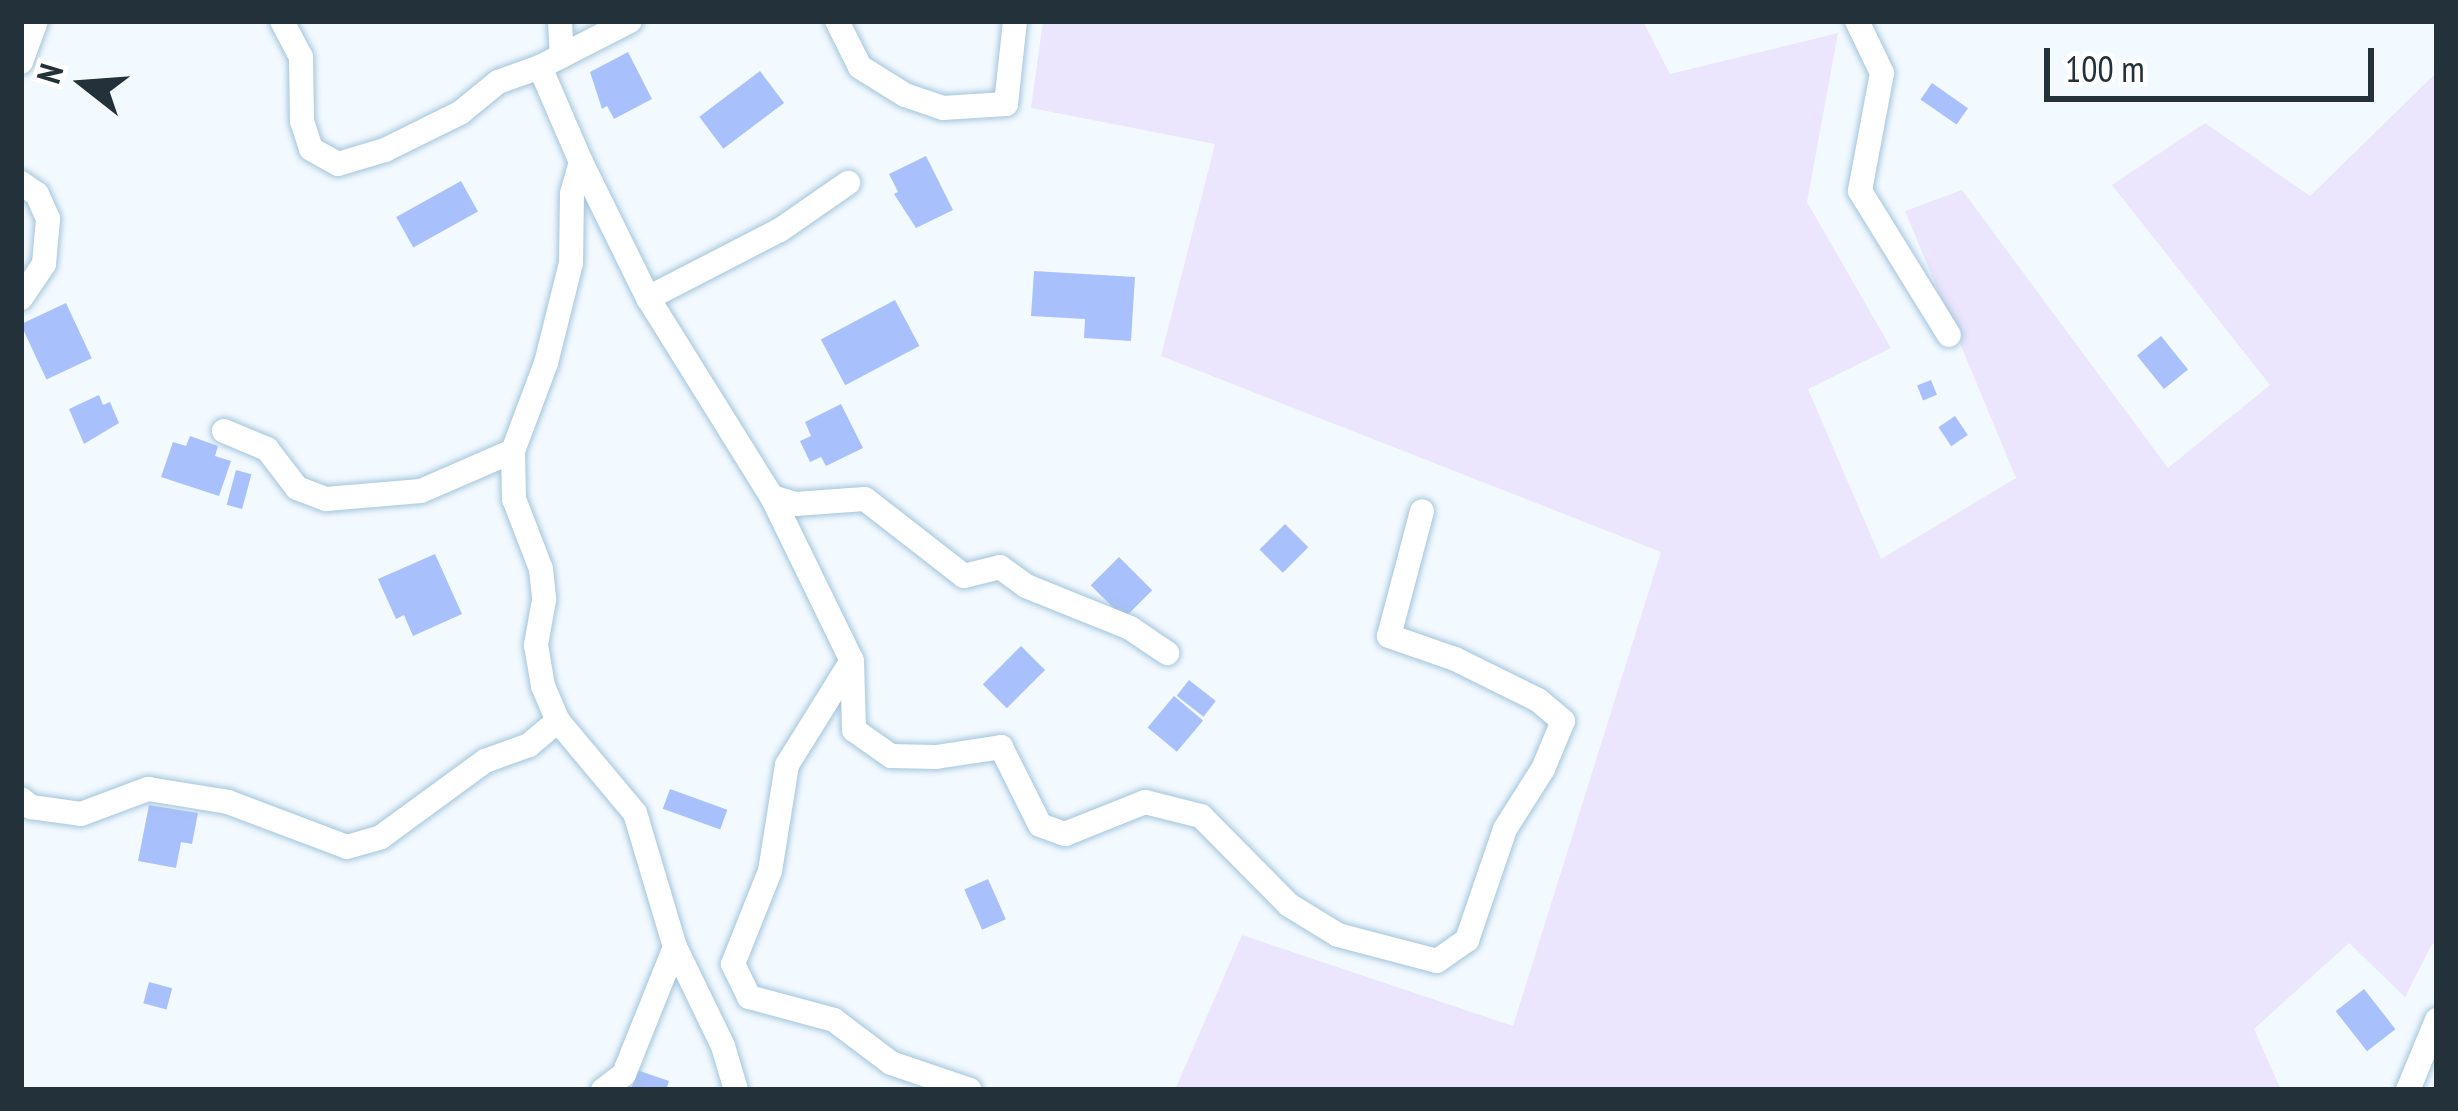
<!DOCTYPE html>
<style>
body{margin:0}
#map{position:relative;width:2458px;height:1111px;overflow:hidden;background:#f3faff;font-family:"PT Sans Narrow",sans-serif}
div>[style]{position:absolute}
.green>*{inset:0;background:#ebe5fd}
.building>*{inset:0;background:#a8c0fb;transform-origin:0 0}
.roads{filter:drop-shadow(0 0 3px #a3c5dc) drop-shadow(0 0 3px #a3c5dc)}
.street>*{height:24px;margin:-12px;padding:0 12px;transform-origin:12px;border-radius:12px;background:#fff}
span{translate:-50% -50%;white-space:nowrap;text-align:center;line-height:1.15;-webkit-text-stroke:12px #fff;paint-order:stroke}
.frame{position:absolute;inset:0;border:24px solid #23313a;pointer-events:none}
.north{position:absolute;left:24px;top:24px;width:120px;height:120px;-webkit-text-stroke:9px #fff;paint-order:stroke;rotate:287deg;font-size:33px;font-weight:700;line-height:48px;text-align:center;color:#23313a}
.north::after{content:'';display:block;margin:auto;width:42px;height:54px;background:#23313a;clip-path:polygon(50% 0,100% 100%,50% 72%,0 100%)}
.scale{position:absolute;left:2044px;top:48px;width:330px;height:54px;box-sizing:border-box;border:6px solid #23313a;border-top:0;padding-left:15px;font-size:36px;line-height:42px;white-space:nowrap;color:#23313a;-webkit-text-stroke:9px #fff;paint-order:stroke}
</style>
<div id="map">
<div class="green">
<i style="clip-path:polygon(1043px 21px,1643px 21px,1670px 74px,1838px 33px,1807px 202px,1891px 348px,1808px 389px,1881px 559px,2016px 478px,1905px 211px,1962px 190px,2168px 468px,2270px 385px,2112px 185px,2205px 123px,2310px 196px,2437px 72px,2437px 944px,2432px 944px,2405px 997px,2349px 943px,2254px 1029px,2281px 1090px,1175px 1090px,1242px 935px,1513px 1026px,1661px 552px,1161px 356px,1215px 144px,1031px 108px)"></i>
</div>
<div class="building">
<i style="clip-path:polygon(628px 52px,652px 99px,614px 119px,607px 106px,602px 109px,590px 72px)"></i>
<i style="left:760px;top:71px;width:40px;height:76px;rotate:53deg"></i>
<i style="left:1932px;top:83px;width:44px;height:20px;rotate:35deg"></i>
<i style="clip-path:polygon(926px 156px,953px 210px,916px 228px,894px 194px,898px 192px,889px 174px)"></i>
<i style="left:461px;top:181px;width:35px;height:74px;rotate:61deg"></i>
<i style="clip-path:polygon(1034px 271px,1135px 277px,1131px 341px,1084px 338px,1085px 319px,1031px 316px)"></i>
<i style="left:895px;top:300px;width:52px;height:84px;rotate:62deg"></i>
<i style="left:66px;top:303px;width:61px;height:50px;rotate:65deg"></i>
<i style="left:2161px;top:336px;width:43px;height:31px;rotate:51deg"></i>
<i style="left:1931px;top:380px;width:16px;height:15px;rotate:68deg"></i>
<i style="clip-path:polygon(99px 395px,103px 405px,110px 402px,119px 423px,84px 444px,69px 409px)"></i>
<i style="clip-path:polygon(841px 404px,863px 448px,826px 466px,821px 457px,810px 462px,800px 441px,811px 436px,805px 422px)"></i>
<i style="left:1955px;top:416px;width:23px;height:20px;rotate:56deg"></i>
<i style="clip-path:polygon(190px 436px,218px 446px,215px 456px,231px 461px,219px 496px,161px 477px,173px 442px,186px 446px)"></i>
<i style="left:236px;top:470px;width:16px;height:36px;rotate:15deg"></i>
<i style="left:1285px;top:524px;width:33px;height:36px;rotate:45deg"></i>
<i style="clip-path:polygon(435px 554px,462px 614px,413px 636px,404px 615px,396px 619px,378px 579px)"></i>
<i style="left:1119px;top:557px;width:47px;height:40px;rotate:45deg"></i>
<i style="left:1021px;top:646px;width:34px;height:54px;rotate:45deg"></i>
<i style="left:1189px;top:680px;width:34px;height:20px;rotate:38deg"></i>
<i style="left:1174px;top:696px;width:38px;height:41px;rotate:40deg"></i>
<i style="left:670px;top:789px;width:61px;height:21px;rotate:20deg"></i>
<i style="clip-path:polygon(149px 805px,198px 813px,192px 844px,181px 842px,176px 868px,138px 861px)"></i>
<i style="left:988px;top:879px;width:44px;height:26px;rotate:66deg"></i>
<i style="left:149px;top:982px;width:24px;height:22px;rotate:15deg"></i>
<i style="left:2364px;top:989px;width:51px;height:36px;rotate:52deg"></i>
<i style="clip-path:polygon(637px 1070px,669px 1081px,666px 1090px,631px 1090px)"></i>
</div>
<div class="roads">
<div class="street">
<i style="left:282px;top:21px;width:41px;rotate:62.2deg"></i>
<i style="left:301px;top:57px;width:64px;rotate:89.1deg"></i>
<i style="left:302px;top:121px;width:29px;rotate:72deg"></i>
<i style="left:311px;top:149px;width:31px;rotate:29deg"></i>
<i style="left:338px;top:164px;width:49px;rotate:-16.6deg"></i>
<i style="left:385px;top:150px;width:84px;rotate:-26.3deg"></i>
<i style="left:460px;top:113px;width:49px;rotate:-39.2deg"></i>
<i style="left:498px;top:82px;width:45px;rotate:-19.7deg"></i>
<i style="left:540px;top:67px;width:101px;rotate:-27.1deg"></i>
<i style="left:560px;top:21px;width:35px;rotate:87deg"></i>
<i style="left:837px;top:21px;width:51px;rotate:63.4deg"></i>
<i style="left:860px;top:67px;width:53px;rotate:31.9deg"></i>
<i style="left:905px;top:95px;width:40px;rotate:18.9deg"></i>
<i style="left:943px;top:108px;width:63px;rotate:-3.6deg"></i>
<i style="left:1006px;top:104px;width:83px;rotate:-83.8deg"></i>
<i style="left:1857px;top:21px;width:58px;rotate:64.3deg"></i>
<i style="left:1882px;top:73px;width:120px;rotate:100.6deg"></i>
<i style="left:1860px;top:191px;width:169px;rotate:58.3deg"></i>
<i style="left:21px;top:62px;width:44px;rotate:-69.9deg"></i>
<i style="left:540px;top:67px;width:103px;rotate:66.7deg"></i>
<i style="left:581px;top:162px;width:32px;rotate:106deg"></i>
<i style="left:572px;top:193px;width:70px;rotate:90.8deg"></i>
<i style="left:571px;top:263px;width:103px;rotate:104deg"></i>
<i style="left:546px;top:363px;width:94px;rotate:110.6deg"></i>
<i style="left:513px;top:451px;width:48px;rotate:88.8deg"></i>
<i style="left:514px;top:499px;width:75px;rotate:68.9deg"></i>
<i style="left:541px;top:569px;width:31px;rotate:84deg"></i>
<i style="left:544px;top:600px;width:46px;rotate:100.1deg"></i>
<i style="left:536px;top:645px;width:42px;rotate:80.3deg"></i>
<i style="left:543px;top:686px;width:38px;rotate:67deg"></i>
<i style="left:558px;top:721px;width:120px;rotate:50.1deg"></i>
<i style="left:635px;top:813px;width:140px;rotate:73.4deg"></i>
<i style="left:675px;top:947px;width:110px;rotate:64.1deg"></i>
<i style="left:723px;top:1046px;width:46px;rotate:73.5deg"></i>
<i style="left:581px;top:162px;width:152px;rotate:63.8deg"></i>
<i style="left:648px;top:298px;width:234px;rotate:58.1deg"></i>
<i style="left:772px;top:497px;width:182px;rotate:64deg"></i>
<i style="left:852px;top:661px;width:69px;rotate:88.3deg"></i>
<i style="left:854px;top:730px;width:45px;rotate:35.1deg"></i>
<i style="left:891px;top:756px;width:45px;rotate:1.3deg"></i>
<i style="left:936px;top:757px;width:66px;rotate:-8.7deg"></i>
<i style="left:1001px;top:747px;width:87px;rotate:63.4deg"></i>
<i style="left:1040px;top:825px;width:27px;rotate:20deg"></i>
<i style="left:1065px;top:834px;width:86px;rotate:-21.8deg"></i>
<i style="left:1145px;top:802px;width:58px;rotate:14deg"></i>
<i style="left:1201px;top:816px;width:125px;rotate:45.3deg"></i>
<i style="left:1289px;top:905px;width:57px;rotate:31.5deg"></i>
<i style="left:1338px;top:935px;width:102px;rotate:14.7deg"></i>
<i style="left:1437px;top:961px;width:37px;rotate:-35deg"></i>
<i style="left:1467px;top:940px;width:117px;rotate:-71.1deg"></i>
<i style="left:1505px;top:829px;width:71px;rotate:-57.7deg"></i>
<i style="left:1543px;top:769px;width:52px;rotate:-67.4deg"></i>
<i style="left:1563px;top:721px;width:33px;rotate:-140deg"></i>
<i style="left:1538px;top:700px;width:93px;rotate:-153.7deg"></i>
<i style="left:1455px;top:659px;width:70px;rotate:-160.8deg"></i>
<i style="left:1389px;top:636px;width:129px;rotate:-75.2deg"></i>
<i style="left:21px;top:183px;width:19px;rotate:35deg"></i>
<i style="left:37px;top:194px;width:27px;rotate:66deg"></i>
<i style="left:48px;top:219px;width:45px;rotate:95.1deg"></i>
<i style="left:44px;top:264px;width:41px;rotate:124.1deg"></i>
<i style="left:648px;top:298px;width:148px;rotate:-27.3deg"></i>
<i style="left:780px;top:230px;width:83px;rotate:-34.7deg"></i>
<i style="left:224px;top:431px;width:47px;rotate:22.7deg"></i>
<i style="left:267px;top:449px;width:49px;rotate:52.4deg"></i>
<i style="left:297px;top:488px;width:31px;rotate:21deg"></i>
<i style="left:326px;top:499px;width:95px;rotate:-4.8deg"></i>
<i style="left:421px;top:491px;width:100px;rotate:-23.5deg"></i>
<i style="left:772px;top:497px;width:24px;rotate:17deg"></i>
<i style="left:795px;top:504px;width:70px;rotate:-4.1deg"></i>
<i style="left:865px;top:499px;width:125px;rotate:37.9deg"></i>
<i style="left:964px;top:576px;width:37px;rotate:-14deg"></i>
<i style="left:1000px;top:567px;width:32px;rotate:36deg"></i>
<i style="left:1026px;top:586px;width:112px;rotate:22deg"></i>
<i style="left:1130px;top:628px;width:45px;rotate:34deg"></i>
<i style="left:851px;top:662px;width:121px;rotate:121.9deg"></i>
<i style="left:787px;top:765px;width:107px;rotate:99.1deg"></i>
<i style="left:770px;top:871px;width:100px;rotate:111.7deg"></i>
<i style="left:733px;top:964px;width:37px;rotate:64deg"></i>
<i style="left:749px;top:997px;width:88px;rotate:15.1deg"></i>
<i style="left:834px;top:1020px;width:71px;rotate:37deg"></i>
<i style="left:891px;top:1063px;width:83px;rotate:18.9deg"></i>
<i style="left:21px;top:799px;width:13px;rotate:39deg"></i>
<i style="left:31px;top:807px;width:50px;rotate:8deg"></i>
<i style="left:81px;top:814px;width:72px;rotate:-20.5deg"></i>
<i style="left:148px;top:789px;width:81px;rotate:9.2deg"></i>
<i style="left:228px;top:802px;width:127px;rotate:20.7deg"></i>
<i style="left:347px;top:847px;width:35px;rotate:-16deg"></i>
<i style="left:381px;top:837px;width:129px;rotate:-36.2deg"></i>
<i style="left:485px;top:761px;width:47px;rotate:-20deg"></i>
<i style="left:529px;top:745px;width:38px;rotate:-40deg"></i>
<i style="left:603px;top:1090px;width:26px;rotate:-37deg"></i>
<i style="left:624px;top:1074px;width:137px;rotate:-68.1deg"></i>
<i style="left:2408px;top:1090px;width:76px;rotate:-67.5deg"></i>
</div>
</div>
<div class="frame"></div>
<div class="north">N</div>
<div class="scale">100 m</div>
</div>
